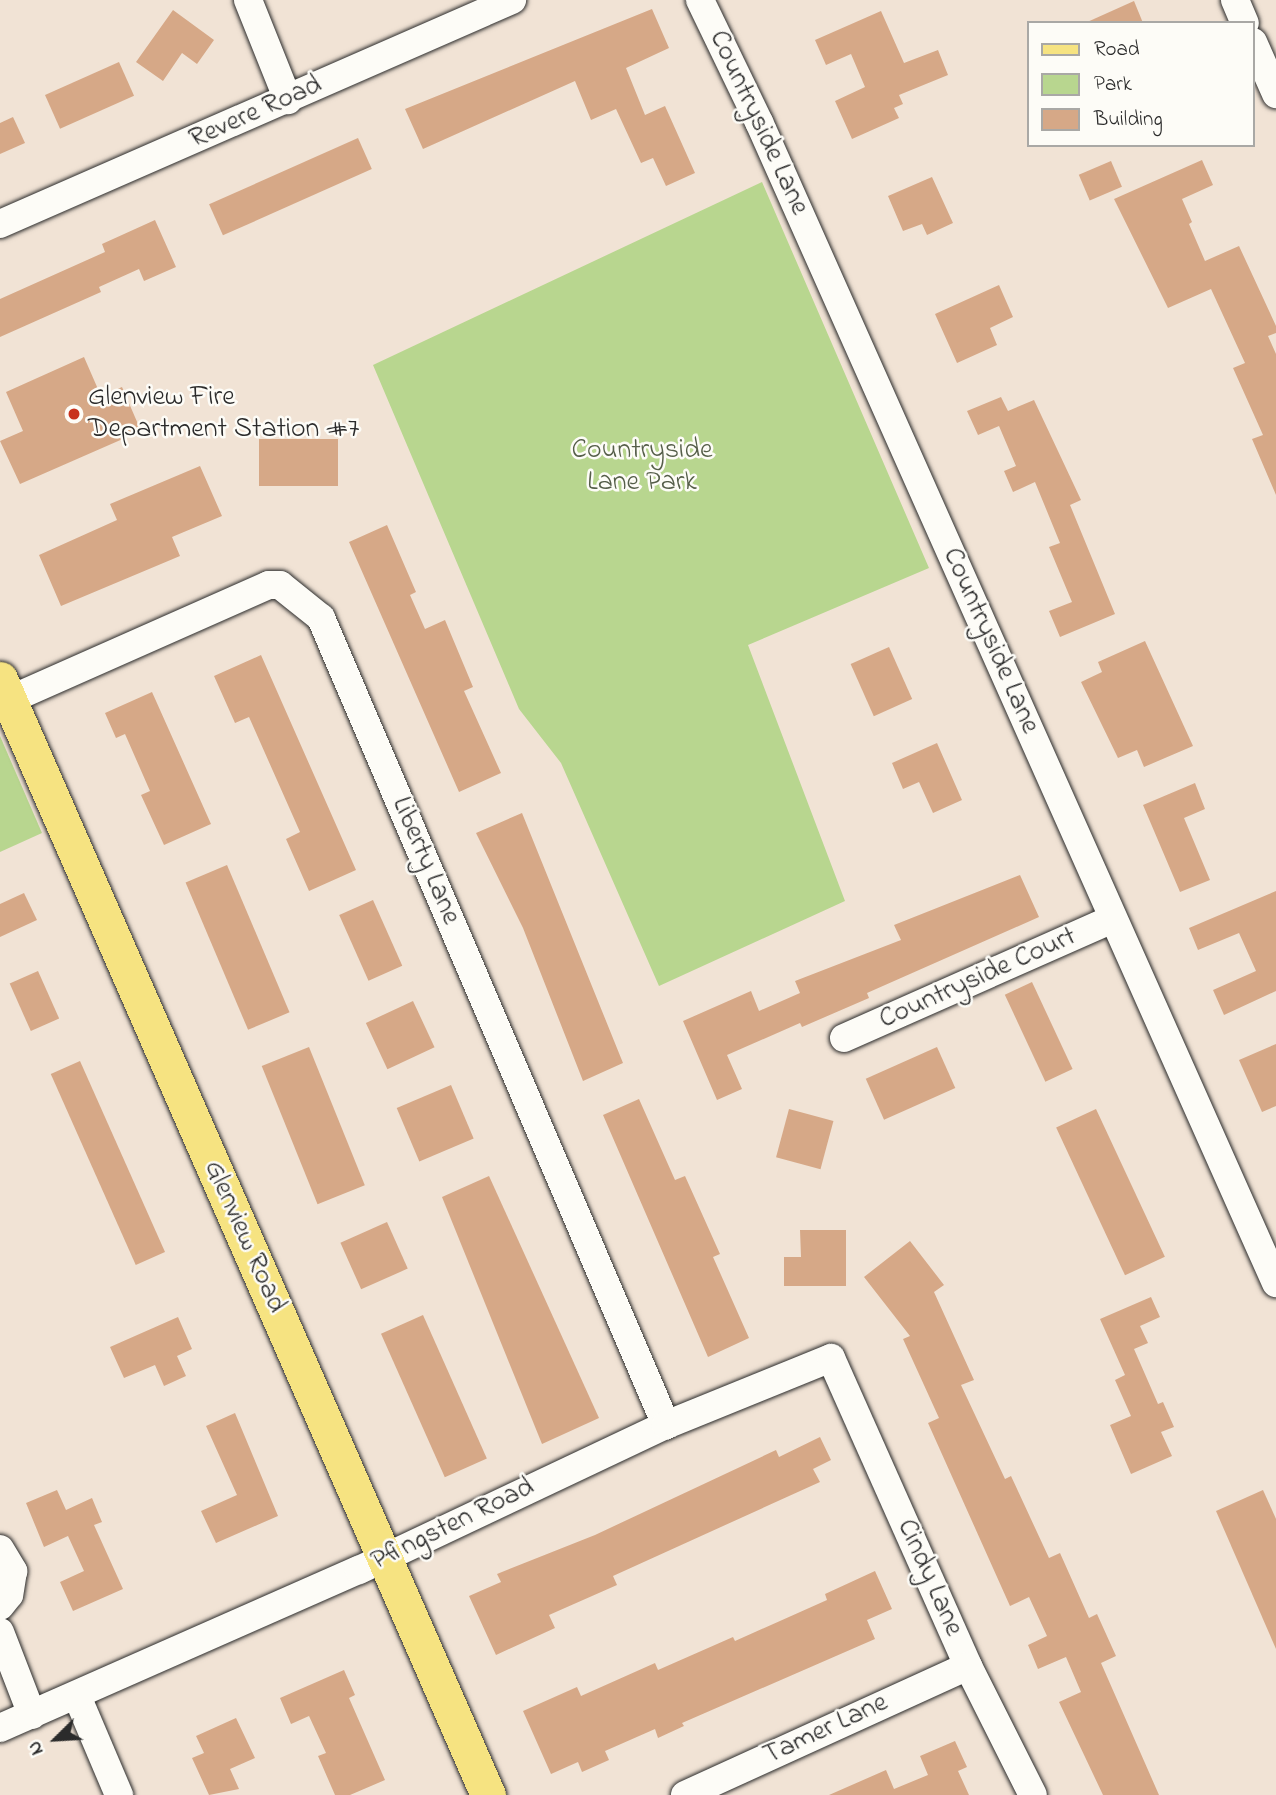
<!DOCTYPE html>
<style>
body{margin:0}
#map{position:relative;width:1276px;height:1795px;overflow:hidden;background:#f1e3d5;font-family:"Indie Flower",sans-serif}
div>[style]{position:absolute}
.green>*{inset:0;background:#b8d68f}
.building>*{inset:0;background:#d6a887;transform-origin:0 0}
.roads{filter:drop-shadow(0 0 2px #2b2b2b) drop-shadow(0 0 2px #2b2b2b)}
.minor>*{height:28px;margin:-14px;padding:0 14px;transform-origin:14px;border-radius:14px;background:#fdfcf7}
.major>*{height:35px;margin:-17.5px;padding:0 17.5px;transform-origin:17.5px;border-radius:17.5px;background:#f6e381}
.dots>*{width:19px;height:19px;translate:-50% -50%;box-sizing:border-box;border:4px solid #fdfcf7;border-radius:50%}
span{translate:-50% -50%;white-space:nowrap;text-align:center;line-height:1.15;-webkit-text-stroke:5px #fdfcf7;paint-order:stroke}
.street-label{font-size:28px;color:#2b2b2b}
.poi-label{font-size:28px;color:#2b2b2b}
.left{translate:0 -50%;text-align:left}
.park-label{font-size:28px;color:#555e49}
.legend{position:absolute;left:1027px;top:21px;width:228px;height:126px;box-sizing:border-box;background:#fdfcf7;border:2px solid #a9a8a5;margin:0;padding:9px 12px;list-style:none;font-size:21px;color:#2b2b2b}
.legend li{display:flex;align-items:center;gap:14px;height:35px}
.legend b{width:35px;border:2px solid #a9a8a5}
.north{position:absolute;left:21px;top:1704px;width:70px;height:70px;-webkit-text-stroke:5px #fdfcf7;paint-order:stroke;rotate:246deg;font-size:19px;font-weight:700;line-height:28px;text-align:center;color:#2b2b2b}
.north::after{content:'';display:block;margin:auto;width:24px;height:32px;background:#2b2b2b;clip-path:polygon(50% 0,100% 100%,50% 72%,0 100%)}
</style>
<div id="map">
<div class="green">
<i style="clip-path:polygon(762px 182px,929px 568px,748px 645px,845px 901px,659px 986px,561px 763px,519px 709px,373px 365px)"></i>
<i style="clip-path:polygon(0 736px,42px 833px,0 852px)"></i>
</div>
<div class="building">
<i style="clip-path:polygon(1134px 1px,1143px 23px,1085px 23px)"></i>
<i style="clip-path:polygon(652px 9px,669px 48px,626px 68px,645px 115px,665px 106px,695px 173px,666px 186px,653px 158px,641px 163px,616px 109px,591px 120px,575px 81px,423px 149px,405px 109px)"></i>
<i style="clip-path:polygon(173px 10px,214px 40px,197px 64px,182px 53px,163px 81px,136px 62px)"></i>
<i style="clip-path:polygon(881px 11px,904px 63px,938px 50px,948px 75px,899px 95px,903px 104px,894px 108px,899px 118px,852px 139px,835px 101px,865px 87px,851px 54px,826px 65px,815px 40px)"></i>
<i style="left:119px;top:62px;width:37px;height:81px;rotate:66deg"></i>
<i style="clip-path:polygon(13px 117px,25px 143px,0 154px,0 123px)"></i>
<i style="left:358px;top:138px;width:34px;height:163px;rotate:66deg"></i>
<i style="clip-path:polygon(1202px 160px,1213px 185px,1182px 199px,1192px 222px,1189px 224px,1205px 261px,1239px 246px,1276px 326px,1276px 333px,1268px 336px,1276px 354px,1276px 495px,1252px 439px,1263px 435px,1233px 368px,1245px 363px,1211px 289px,1168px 308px,1114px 199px)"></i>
<i style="left:1111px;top:161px;width:28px;height:35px;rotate:67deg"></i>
<i style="clip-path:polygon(932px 177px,953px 223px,927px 235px,922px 224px,903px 231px,888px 196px)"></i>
<i style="clip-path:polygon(155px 220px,176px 267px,144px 281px,139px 269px,99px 287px,101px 292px,0 337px,0 299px,105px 252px,102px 244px)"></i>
<i style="clip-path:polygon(999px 285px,1013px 317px,990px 328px,997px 345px,957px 363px,935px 314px)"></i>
<i style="clip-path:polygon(84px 357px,101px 396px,122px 387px,141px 431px,20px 484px,0 441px,23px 431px,6px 392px)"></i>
<i style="clip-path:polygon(1001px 397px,1008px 411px,1034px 400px,1081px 500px,1070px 505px,1115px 614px,1060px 637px,1049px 611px,1072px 602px,1049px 547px,1060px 543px,1035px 482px,1013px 492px,1004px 471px,1016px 466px,999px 426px,978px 435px,967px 411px)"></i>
<i style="left:338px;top:439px;width:47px;height:79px;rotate:90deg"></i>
<i style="clip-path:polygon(200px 466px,222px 516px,172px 537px,180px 556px,61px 606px,39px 555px,117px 520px,110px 504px)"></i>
<i style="clip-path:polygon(387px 525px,416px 592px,410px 595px,425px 629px,445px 620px,473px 687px,464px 691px,501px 773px,459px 792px,349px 542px)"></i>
<i style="clip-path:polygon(1145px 641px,1193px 746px,1144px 767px,1137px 750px,1118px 758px,1081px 682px,1102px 672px,1098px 662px)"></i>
<i style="left:889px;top:647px;width:57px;height:42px;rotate:66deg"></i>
<i style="clip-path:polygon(261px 655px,356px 870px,309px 891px,286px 839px,300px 832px,249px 717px,235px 723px,214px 676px)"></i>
<i style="clip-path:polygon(152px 692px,211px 824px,164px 845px,141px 795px,150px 791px,125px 734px,116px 738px,105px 713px)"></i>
<i style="clip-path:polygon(937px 743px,962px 800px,933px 813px,919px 782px,903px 789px,892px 763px)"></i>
<i style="clip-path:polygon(1195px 783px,1205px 809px,1184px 818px,1210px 880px,1180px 892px,1143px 805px)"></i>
<i style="clip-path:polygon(522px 813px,623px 1063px,583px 1081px,523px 928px,476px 833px)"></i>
<i style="left:227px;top:865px;width:160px;height:45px;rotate:67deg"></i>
<i style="clip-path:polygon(1020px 875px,1039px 917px,867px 993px,869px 998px,802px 1027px,800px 1023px,727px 1055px,742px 1089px,717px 1100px,683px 1021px,751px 991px,759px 1011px,800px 993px,795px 981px,901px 940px,894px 925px)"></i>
<i style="clip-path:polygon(1276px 891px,1276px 991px,1224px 1015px,1213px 990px,1256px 971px,1239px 933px,1198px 950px,1189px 928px)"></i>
<i style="clip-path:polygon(24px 893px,37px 920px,0 937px,0 904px)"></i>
<i style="left:373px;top:900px;width:72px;height:37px;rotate:66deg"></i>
<i style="left:38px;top:971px;width:52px;height:31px;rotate:66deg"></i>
<i style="left:1032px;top:982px;width:96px;height:30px;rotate:65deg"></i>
<i style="left:413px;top:1001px;width:51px;height:52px;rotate:65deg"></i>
<i style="clip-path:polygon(1276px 1044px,1276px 1106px,1262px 1112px,1239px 1060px)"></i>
<i style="left:309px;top:1047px;width:149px;height:51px;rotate:68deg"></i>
<i style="left:937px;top:1047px;width:45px;height:78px;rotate:66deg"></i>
<i style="left:80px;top:1061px;width:209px;height:32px;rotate:66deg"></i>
<i style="left:451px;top:1085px;width:58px;height:59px;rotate:67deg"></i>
<i style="clip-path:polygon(639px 1099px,675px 1180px,685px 1176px,720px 1254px,713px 1257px,749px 1338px,708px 1357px,603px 1115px)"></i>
<i style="left:789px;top:1109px;width:46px;height:50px;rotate:15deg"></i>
<i style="left:1096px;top:1109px;width:163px;height:44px;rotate:65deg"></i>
<i style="clip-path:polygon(489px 1176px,599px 1418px,542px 1444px,442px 1197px)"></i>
<i style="left:387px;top:1222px;width:51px;height:51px;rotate:66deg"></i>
<i style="clip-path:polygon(800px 1230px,846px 1230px,846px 1286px,784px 1286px,784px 1257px,801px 1257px)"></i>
<i style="clip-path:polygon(910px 1241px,944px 1285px,934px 1292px,974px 1380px,961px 1385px,1005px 1479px,1011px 1476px,1049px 1558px,1060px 1553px,1089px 1618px,1097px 1614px,1116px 1656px,1101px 1663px,1159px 1795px,1103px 1795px,1059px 1702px,1081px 1692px,1066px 1657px,1038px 1669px,1028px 1645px,1047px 1636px,1029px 1597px,1010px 1606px,928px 1423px,939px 1418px,903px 1339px,910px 1336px,864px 1277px)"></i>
<i style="clip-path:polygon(1151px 1297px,1160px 1317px,1140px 1326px,1148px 1343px,1134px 1349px,1158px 1404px,1163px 1402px,1174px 1427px,1161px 1432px,1172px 1456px,1131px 1474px,1110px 1425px,1131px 1416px,1115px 1380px,1125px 1375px,1100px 1319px)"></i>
<i style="left:423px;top:1315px;width:157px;height:46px;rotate:66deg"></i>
<i style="clip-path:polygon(178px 1317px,192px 1349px,177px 1356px,186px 1376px,164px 1386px,155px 1365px,124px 1378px,110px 1347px)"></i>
<i style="clip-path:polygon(235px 1413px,278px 1516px,216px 1543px,201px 1511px,237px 1495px,206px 1426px)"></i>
<i style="clip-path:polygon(820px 1437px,831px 1460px,813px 1469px,820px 1482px,613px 1576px,617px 1585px,549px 1615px,555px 1628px,496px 1655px,469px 1596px,501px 1582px,497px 1574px,595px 1535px,776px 1450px,779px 1457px)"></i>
<i style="clip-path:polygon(57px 1490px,66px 1510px,92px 1498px,102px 1522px,94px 1525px,123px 1589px,73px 1611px,60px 1582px,84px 1571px,68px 1536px,44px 1547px,26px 1503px)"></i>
<i style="clip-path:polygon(1263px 1490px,1276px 1519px,1276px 1649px,1216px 1511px)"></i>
<i style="clip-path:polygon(875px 1571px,892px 1609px,867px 1620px,875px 1639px,682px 1723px,684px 1726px,658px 1738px,655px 1729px,605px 1751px,609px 1760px,582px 1772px,578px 1762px,551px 1774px,523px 1711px,577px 1687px,581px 1696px,655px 1663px,658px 1670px,733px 1637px,735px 1641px,827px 1600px,825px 1594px)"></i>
<i style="clip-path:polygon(344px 1670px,355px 1695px,349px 1698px,385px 1780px,350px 1795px,335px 1795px,318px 1756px,326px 1753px,309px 1716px,291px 1724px,280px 1698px)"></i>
<i style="clip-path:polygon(236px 1718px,255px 1758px,230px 1769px,239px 1789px,209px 1795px,192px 1758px,204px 1753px,196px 1736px)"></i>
<i style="clip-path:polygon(955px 1741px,967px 1767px,958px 1771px,969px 1795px,829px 1795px,886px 1770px,894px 1789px,928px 1775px,920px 1756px)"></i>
</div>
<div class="roads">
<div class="minor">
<i style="left:248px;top:0;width:108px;rotate:68.2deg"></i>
<i style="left:700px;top:0;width:136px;rotate:64.2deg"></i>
<i style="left:759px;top:122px;width:1271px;rotate:66deg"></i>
<i style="left:1235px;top:0;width:25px;rotate:67deg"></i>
<i style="left:1253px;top:42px;width:57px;rotate:66.1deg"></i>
<i style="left:0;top:224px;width:559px;rotate:-23.63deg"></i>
<i style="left:9px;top:700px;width:284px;rotate:-23.9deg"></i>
<i style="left:269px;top:585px;width:11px"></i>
<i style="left:280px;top:585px;width:53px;rotate:38.8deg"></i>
<i style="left:321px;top:618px;width:878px;rotate:66.85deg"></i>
<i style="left:844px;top:1038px;width:294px;rotate:-23.9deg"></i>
<i style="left:0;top:1549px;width:26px;rotate:59deg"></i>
<i style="left:13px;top:1571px;width:24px;rotate:99deg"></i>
<i style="left:9px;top:1595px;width:14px;rotate:129deg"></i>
<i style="left:0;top:1632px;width:89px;rotate:68.9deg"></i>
<i style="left:77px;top:1696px;width:108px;rotate:67deg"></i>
<i style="left:0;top:1728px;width:392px;rotate:-23.8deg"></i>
<i style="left:359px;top:1570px;width:340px;rotate:-25.3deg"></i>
<i style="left:666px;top:1425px;width:178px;rotate:-22.1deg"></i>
<i style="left:831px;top:1358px;width:337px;rotate:66deg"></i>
<i style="left:968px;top:1666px;width:144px;rotate:63.3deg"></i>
<i style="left:685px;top:1795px;width:311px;rotate:-24.5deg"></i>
</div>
<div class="major">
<i style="left:0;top:679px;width:1218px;rotate:66.38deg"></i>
</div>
</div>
<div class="dots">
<i style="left:74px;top:414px;background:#c8321e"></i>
</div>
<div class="street-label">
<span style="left:256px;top:113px;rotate:-24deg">Revere Road</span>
<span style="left:758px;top:123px;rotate:65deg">Countryside Lane</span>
<span style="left:990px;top:641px;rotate:66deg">Countryside Lane</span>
<span style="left:425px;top:861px;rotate:67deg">Liberty Lane</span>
<span style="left:978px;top:979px;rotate:-24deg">Countryside Court</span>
<span style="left:244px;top:1237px;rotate:66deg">Glenview Road</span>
<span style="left:453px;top:1525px;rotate:-26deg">Pfingsten Road</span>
<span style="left:929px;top:1578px;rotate:66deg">Cindy Lane</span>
<span style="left:826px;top:1730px;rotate:-25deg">Tamer Lane</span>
</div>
<div class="poi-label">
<span class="left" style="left:88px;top:414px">Glenview Fire<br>Department Station #7</span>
</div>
<div class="park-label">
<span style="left:642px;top:467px">Countryside<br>Lane Park</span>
</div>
<ul class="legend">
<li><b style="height:9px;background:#f6e381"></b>Road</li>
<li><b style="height:19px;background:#b8d68f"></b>Park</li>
<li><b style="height:19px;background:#d6a887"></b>Building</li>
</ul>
<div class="north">N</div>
</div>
